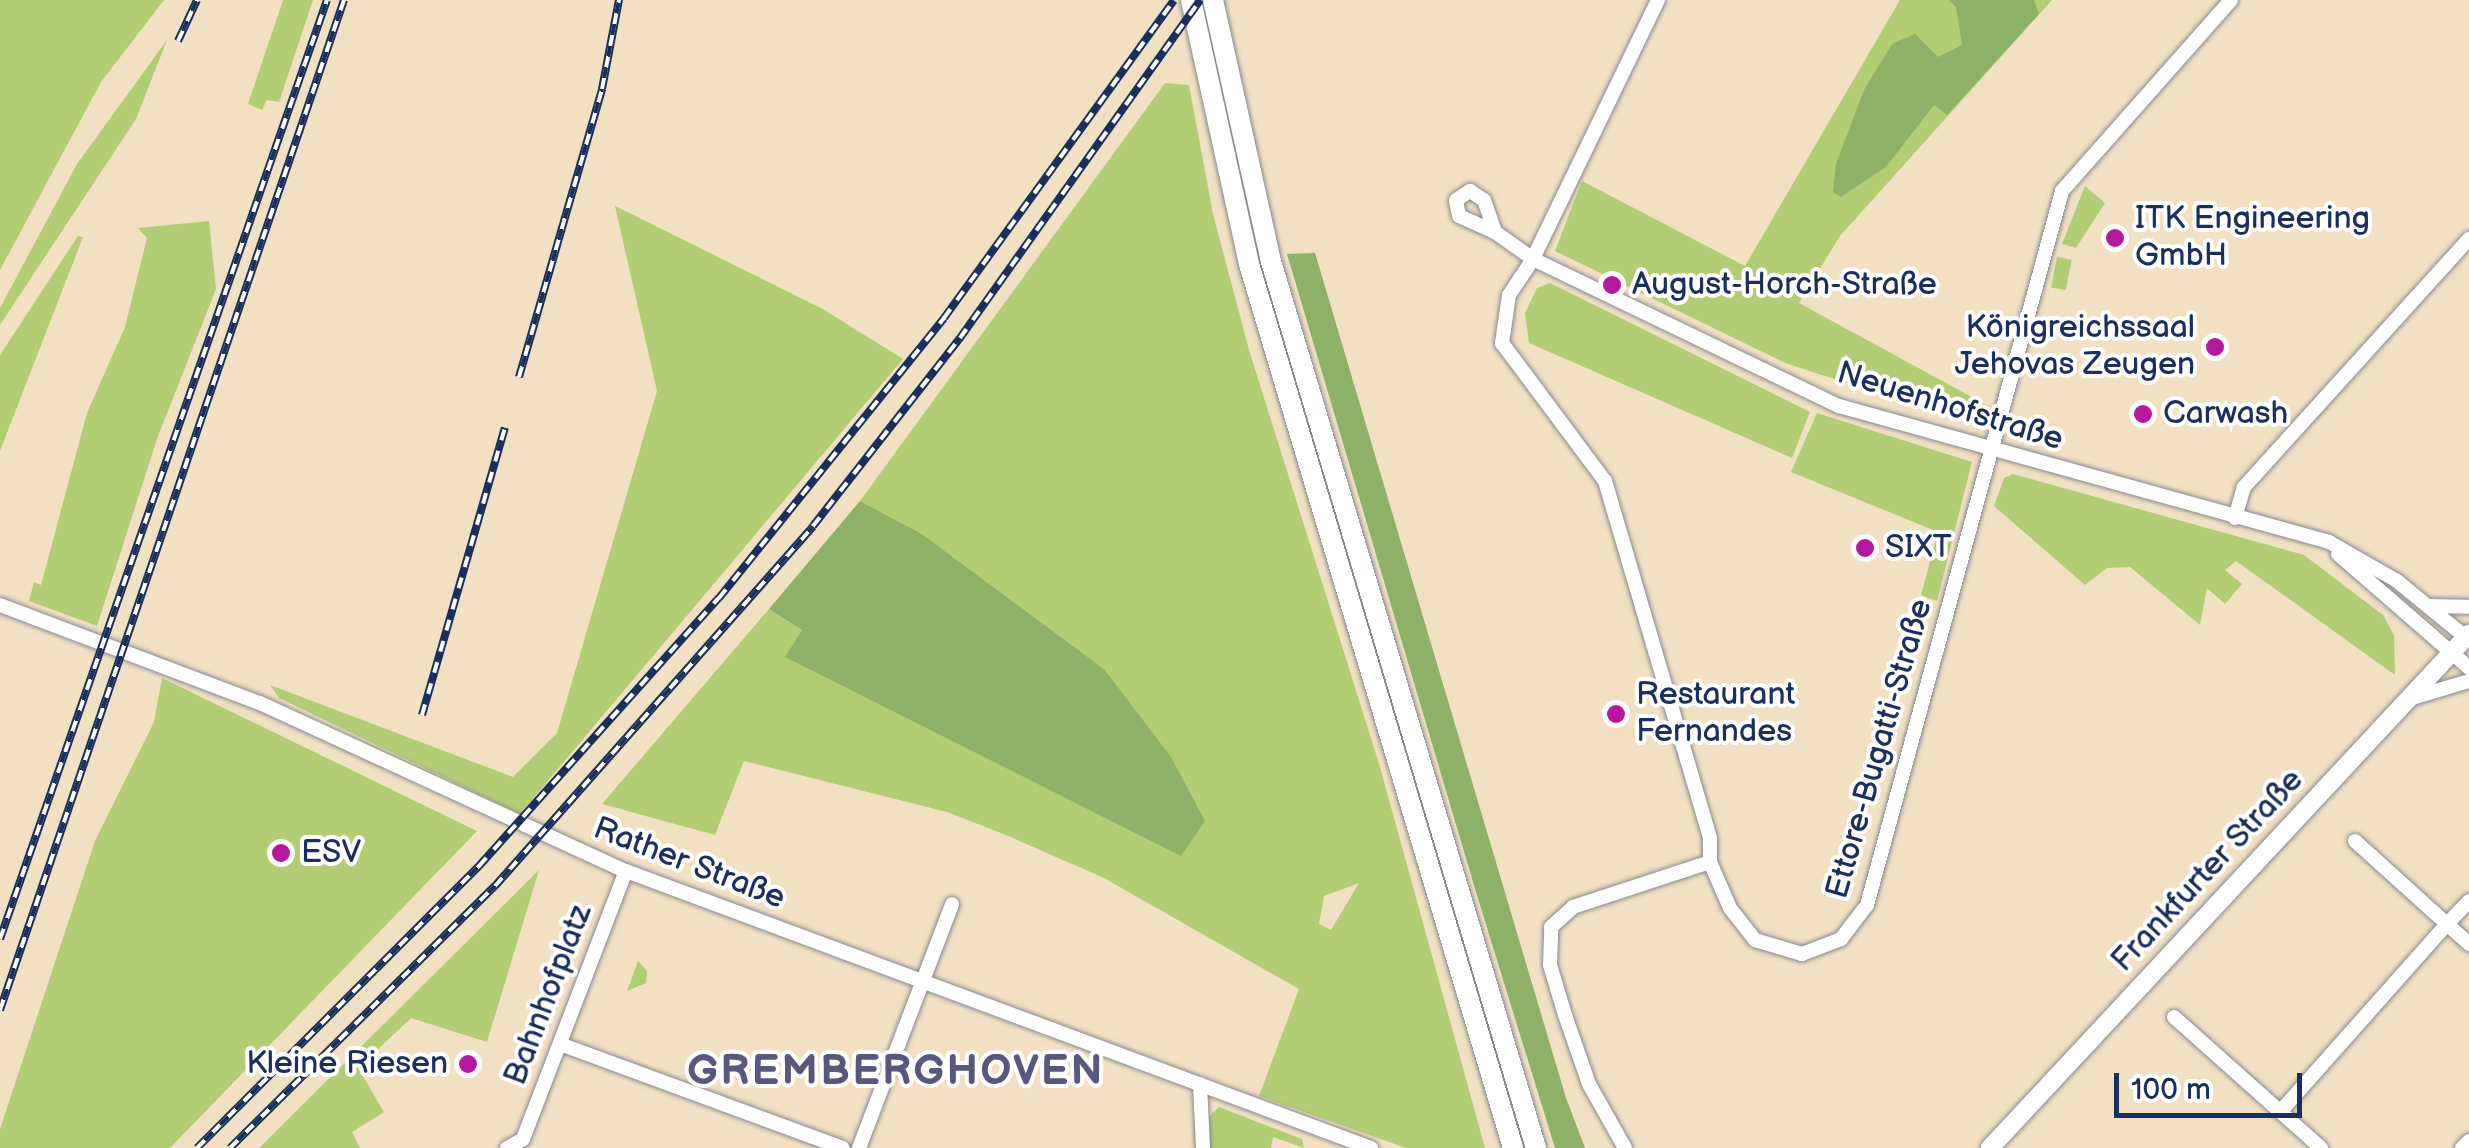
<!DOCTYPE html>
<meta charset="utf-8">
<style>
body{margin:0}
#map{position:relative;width:2469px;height:1148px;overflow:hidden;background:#f1e0c2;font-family:"Balsamiq Sans",sans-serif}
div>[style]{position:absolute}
.green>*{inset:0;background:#b2ce74;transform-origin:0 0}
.forest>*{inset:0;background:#8db166}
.roads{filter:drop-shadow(0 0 2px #868890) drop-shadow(0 0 2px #868890)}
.minor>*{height:14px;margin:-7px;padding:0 7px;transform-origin:7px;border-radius:7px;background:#fff}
.major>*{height:18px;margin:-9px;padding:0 9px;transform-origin:9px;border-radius:9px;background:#fff}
.highway>*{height:20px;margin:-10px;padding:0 10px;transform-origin:10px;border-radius:10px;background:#fff}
.rail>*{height:8px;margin-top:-4px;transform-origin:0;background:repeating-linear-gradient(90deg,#fff 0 11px,#1b2f5e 0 22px);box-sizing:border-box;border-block:2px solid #1b2f5e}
.dots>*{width:28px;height:28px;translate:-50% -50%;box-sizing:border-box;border:5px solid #fff;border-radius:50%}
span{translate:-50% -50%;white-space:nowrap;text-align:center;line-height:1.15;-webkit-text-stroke:8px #fff;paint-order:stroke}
.poi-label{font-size:32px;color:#1b2f5e}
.left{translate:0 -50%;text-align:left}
.right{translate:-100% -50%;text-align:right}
.street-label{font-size:32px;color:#1b2f5e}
.district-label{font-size:42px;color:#59577d;font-weight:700;letter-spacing:2.5px}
.scale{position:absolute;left:2114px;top:1073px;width:188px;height:45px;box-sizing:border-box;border:5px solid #1b2f5e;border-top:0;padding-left:12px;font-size:30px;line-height:35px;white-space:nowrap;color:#1b2f5e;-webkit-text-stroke:8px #fff;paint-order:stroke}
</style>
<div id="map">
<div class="green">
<i style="clip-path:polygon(0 0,164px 0,101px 82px,0 270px)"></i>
<i style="clip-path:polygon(283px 0,313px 0,279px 102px,267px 100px,262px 110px,248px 104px)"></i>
<i style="clip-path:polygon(1900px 0,2052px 0,1840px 236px,1799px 303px,1990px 407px,1981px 427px,1785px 363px,1555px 251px,1582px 181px,1745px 266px)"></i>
<i style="clip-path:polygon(167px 40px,136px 119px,0 325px,0 308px,77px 164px)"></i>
<i style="clip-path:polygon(evenodd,1165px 83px,1189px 85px,1213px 214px,1249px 350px,1380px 767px,1485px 1148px,1406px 1148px,1259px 1096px,1299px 989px,1104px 878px,1006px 835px,947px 812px,744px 761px,715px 835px,602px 804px,769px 609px,802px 630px,786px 657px,1182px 855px,1104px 669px,922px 534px,860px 501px,1165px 83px,1359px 883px,1331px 930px,1319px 924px,1324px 896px,1359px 883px)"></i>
<i style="clip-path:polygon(2085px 186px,2105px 203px,2076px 248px,2062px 244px)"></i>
<i style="clip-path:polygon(615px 206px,821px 308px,903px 359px,520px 814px,279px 698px,270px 685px,513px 777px,557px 733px,657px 391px)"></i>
<i style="clip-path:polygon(209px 221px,216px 289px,157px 439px,97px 626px,29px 601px,34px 582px,41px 585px,87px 413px,125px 327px,147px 238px,138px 228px)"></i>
<i style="clip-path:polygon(78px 236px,83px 237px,0 451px,0 355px)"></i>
<i style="left:2057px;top:257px;width:15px;height:31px;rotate:11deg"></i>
<i style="clip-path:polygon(1550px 283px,1810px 412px,1792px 458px,1529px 343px,1525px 313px,1537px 288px)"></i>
<i style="clip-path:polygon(1817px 413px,1972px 462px,1937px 601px,1921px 595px,1938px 532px,1791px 472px)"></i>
<i style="clip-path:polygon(2013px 474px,2304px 555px,2383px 615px,2394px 635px,2395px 675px,2236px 561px,2225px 570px,2242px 584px,2225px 604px,2207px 588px,2200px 625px,2130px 567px,2107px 568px,2085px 585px,1994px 506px,2004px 478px)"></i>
<i style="clip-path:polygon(162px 678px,477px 831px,170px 1148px,0 1148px,0 1129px,95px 841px,154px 722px)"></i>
<i style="clip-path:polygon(539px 870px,487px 1042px,411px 1018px,358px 1068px,384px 1112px,352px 1132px,360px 1148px,259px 1148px)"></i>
<i style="clip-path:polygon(638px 961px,647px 971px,646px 983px,627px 991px)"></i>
<i style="clip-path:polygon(1219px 1107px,1302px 1139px,1304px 1148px,1273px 1137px,1271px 1148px,1209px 1148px,1209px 1117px)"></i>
</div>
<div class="forest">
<i style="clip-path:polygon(1949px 0,2034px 0,2039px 14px,1947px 115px,1934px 105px,1886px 167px,1841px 197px,1833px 192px,1836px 164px,1864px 90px,1892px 44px,1915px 34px,1938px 57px,1962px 45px,1956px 7px)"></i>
<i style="clip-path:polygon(1315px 253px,1566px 1098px,1585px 1148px,1555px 1148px,1476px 892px,1287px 254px)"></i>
<i style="clip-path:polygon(860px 501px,922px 534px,1104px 669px,1171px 757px,1205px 821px,1181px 856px,785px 657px,802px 630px,769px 609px)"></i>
</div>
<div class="roads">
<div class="minor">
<i style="left:1658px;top:0;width:288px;rotate:115.8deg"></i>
<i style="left:1533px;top:259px;width:43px;rotate:123.7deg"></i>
<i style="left:1509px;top:295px;width:49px;rotate:98.3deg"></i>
<i style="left:1502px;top:343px;width:172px;rotate:53.3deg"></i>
<i style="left:1605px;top:481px;width:372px;rotate:73.6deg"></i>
<i style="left:1710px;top:838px;width:24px;rotate:90deg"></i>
<i style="left:1710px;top:862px;width:50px;rotate:66.5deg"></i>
<i style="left:1730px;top:908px;width:41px;rotate:52deg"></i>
<i style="left:1755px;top:940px;width:49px;rotate:16.6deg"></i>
<i style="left:1802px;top:954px;width:42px;rotate:-21deg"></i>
<i style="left:1841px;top:939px;width:43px;rotate:-52.6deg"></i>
<i style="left:1867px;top:905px;width:740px;rotate:-74.72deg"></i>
<i style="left:2062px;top:191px;width:255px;rotate:-48.5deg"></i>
<i style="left:1470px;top:191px;width:17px;rotate:33deg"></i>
<i style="left:1484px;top:200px;width:34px;rotate:71deg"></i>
<i style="left:1495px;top:232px;width:39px;rotate:-156deg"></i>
<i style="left:1459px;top:216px;width:16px;rotate:-101deg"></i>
<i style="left:1456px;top:200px;width:17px;rotate:-33deg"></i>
<i style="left:1495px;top:232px;width:47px;rotate:35.4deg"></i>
<i style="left:1533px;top:259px;width:339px;rotate:25.7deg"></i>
<i style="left:1839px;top:406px;width:509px;rotate:15.51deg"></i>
<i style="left:2329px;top:542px;width:78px;rotate:29.8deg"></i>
<i style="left:2397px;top:581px;width:93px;rotate:39.3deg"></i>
<i style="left:2235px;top:518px;width:32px;rotate:-74deg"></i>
<i style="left:2244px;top:487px;width:335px;rotate:-47.8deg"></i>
<i style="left:2338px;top:554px;width:174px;rotate:41deg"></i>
<i style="left:0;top:605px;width:278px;rotate:20.7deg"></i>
<i style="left:260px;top:703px;width:403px;rotate:24.7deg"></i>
<i style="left:626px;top:871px;width:795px;rotate:20.4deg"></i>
<i style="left:2430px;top:606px;width:39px;rotate:1deg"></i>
<i style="left:2412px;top:698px;width:59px;rotate:-16.6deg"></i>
<i style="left:2355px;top:841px;width:124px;rotate:42.1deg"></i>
<i style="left:2447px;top:924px;width:32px;rotate:-46deg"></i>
<i style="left:2174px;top:1017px;width:197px;rotate:41.7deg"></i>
<i style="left:560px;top:1044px;width:301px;rotate:20.2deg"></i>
<i style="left:1200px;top:1084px;width:64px;rotate:87.3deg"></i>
<i style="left:2280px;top:1112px;width:251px;rotate:-48.4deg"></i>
<i style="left:2447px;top:924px;width:30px;rotate:42deg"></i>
<i style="left:523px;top:1139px;width:287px;rotate:-69deg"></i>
<i style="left:507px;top:1148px;width:18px;rotate:-29deg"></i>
<i style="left:859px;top:1148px;width:261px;rotate:-69.1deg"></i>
<i style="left:1625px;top:1148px;width:73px;rotate:-119.4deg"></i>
<i style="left:1589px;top:1084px;width:73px;rotate:-109.2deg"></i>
<i style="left:1565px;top:1015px;width:52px;rotate:-106.7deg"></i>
<i style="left:1550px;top:965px;width:38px;rotate:-88deg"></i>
<i style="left:1551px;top:927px;width:30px;rotate:-42deg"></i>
<i style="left:1573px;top:907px;width:144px;rotate:-18.2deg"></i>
<i style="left:2462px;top:1148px;width:10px;rotate:-45deg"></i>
</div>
<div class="major">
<i style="left:1990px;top:1148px;width:703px;rotate:-47.02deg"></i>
</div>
<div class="highway">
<i style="left:1191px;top:0;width:270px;rotate:77.6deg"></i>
<i style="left:1249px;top:264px;width:923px;rotate:73.37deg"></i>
<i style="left:1213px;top:0;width:264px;rotate:77.5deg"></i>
<i style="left:1270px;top:258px;width:929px;rotate:73.36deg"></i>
</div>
</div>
<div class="rail">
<i style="left:178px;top:41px;width:45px;rotate:-65.1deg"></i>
<i style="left:519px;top:377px;width:300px;rotate:-73.9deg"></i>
<i style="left:602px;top:89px;width:91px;rotate:-79.2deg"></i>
<i style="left:422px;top:715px;width:299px;rotate:-73.9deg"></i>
<i style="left:0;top:939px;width:994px;rotate:-70.8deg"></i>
<i style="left:0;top:1010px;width:1067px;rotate:-71.19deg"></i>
<i style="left:197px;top:1148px;width:399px;rotate:-45deg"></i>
<i style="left:479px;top:866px;width:360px;rotate:-48.2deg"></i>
<i style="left:719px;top:598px;width:359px;rotate:-51.2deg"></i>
<i style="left:944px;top:318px;width:392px;rotate:-54.1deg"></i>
<i style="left:230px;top:1148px;width:373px;rotate:-44.7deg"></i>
<i style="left:495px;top:886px;width:480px;rotate:-48.5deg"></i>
<i style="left:813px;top:526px;width:239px;rotate:-52deg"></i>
<i style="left:960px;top:338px;width:415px;rotate:-54.6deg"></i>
</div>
<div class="dots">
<i style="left:2115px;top:238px;background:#b5179e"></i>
<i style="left:1612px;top:285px;background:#b5179e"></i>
<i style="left:2215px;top:347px;background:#b5179e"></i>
<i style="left:2143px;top:414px;background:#b5179e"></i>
<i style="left:1865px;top:548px;background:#b5179e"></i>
<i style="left:1616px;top:714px;background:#b5179e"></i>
<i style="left:281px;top:853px;background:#b5179e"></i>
<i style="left:468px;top:1064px;background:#b5179e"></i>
</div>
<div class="poi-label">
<span class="left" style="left:2135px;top:238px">ITK Engineering<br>GmbH</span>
<span class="left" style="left:1632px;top:285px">August-Horch-Straße</span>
<span class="right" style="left:2195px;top:347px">Königreichssaal<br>Jehovas Zeugen</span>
<span class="left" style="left:2163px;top:414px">Carwash</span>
<span class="left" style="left:1885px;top:548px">SIXT</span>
<span class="left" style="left:1636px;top:714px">Restaurant<br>Fernandes</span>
<span class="left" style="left:301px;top:853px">ESV</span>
<span class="right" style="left:448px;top:1064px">Kleine Riesen</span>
</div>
<div class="street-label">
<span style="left:1950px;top:407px;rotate:17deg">Neuenhofstraße</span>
<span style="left:1880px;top:749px;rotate:-74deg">Ettore-Bugatti-Straße</span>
<span style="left:689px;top:864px;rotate:21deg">Rather Straße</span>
<span style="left:2208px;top:871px;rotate:-47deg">Frankfurter Straße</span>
<span style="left:549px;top:995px;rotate:-69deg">Bahnhofplatz</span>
</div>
<div class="district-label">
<span style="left:896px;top:1072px">GREMBERGHOVEN</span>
</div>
<div class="scale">100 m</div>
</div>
